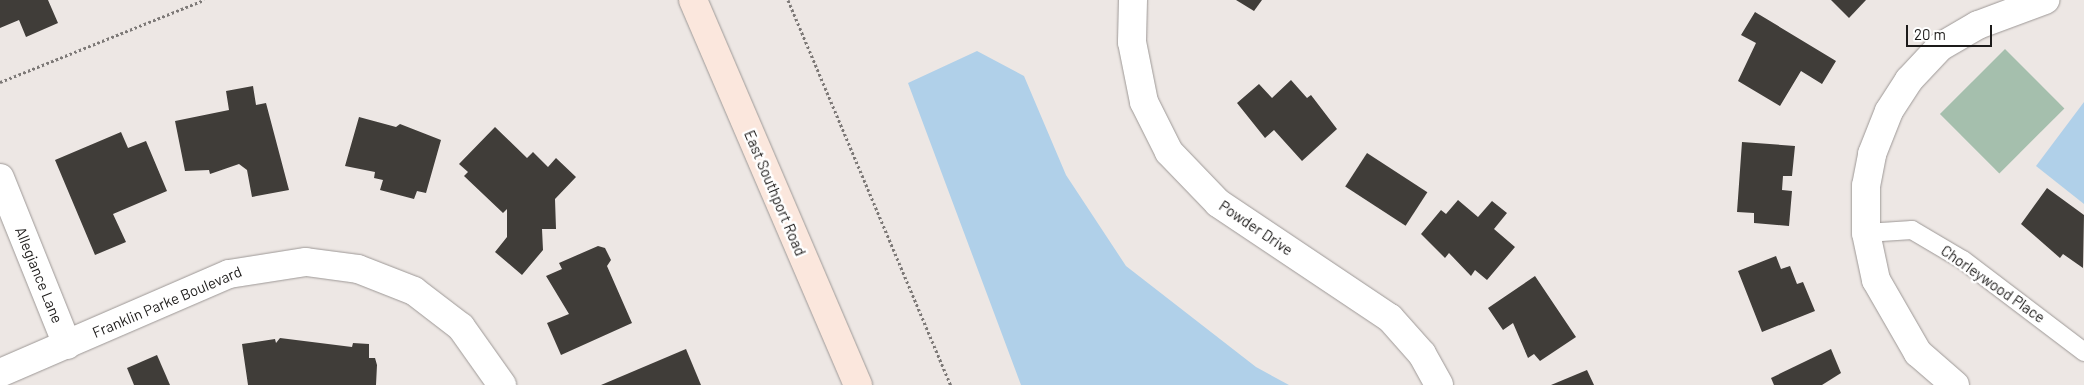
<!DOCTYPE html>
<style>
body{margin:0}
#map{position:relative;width:2084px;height:385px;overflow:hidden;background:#ede7e4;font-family:Barlow,sans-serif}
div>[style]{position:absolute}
.green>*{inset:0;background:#a5bfad;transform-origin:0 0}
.water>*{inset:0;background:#b0d0e9}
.building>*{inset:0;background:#403d39;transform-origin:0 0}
.path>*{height:3px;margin-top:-1.5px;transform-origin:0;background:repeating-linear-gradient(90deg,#7d7977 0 2.5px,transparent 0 5px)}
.roads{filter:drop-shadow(0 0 1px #9d9896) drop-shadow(0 0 1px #9d9896)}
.service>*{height:18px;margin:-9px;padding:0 9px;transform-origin:9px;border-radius:9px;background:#fff}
.minor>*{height:28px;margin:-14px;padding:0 14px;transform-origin:14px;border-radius:14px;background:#fff}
.secondary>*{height:28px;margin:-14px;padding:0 14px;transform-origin:14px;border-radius:14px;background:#fbe7dd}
span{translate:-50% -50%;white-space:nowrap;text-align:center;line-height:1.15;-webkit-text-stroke:5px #fff;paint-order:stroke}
.street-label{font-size:15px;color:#1d1b1a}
.scale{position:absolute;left:1906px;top:25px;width:86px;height:22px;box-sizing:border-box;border:2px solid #1d1b1a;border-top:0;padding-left:6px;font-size:15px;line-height:18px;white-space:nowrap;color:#1d1b1a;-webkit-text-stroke:4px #fff;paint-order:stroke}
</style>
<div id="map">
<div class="green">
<i style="left:2005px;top:49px;width:84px;height:92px;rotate:45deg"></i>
</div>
<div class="water">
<i style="clip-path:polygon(977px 51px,1024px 76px,1066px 175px,1126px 266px,1256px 367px,1289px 385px,1021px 385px,908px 83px)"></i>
<i style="clip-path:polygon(2084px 102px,2084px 204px,2036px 166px)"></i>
</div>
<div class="building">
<i style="clip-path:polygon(0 0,48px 0,58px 23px,26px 37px,19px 20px,0 28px)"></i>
<i style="clip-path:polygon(1236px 0,1262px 0,1254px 11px)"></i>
<i style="clip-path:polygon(1831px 0,1866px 0,1849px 18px)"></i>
<i style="clip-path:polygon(1755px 12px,1836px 61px,1822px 84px,1801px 71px,1780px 106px,1738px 81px,1756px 43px,1741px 35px)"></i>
<i style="clip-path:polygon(1291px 80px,1307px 98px,1311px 95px,1337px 129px,1302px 161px,1274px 130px,1265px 138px,1237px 103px,1259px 84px,1272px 98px)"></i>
<i style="clip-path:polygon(253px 86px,256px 105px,266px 103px,289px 190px,252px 197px,247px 170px,239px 164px,210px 174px,209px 170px,185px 171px,175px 121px,229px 110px,226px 91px)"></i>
<i style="clip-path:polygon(359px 117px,396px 127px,400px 124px,441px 140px,426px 193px,417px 191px,414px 199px,380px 190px,383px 180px,374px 178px,375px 172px,345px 166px)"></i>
<i style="clip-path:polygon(495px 127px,527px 158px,533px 152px,548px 167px,556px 158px,576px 177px,555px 199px,556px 229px,542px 229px,543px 250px,522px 275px,495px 252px,507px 237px,507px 209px,503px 213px,464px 176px,468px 172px,459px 164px)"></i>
<i style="clip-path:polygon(121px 132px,128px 148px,146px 141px,167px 191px,113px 214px,126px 242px,95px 255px,55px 160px)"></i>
<i style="clip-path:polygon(1742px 142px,1795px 146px,1792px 176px,1783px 176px,1782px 190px,1792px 191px,1789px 226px,1754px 223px,1754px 213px,1737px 212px)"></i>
<i style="left:1367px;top:153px;width:72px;height:40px;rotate:33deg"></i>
<i style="clip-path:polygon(2047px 188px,2084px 215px,2083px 268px,2063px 254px,2060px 258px,2021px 224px)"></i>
<i style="clip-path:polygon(1458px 200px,1478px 217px,1492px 201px,1507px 213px,1494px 229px,1515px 247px,1487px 280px,1475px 270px,1471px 276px,1449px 253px,1445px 258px,1421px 234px,1441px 210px,1446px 214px)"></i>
<i style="clip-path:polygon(598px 246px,605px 248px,611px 260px,607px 266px,632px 323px,561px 355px,547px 323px,569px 314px,546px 276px,562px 269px,559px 263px)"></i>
<i style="clip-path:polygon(1776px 256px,1781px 269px,1790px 266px,1797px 284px,1803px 282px,1815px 311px,1762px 332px,1738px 271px)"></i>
<i style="clip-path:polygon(1535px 276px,1576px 337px,1540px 361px,1534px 354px,1528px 358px,1513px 323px,1503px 330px,1488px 308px)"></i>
<i style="clip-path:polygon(280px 338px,352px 347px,353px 343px,369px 344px,369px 358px,375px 358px,377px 365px,376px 385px,248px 385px,242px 344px,275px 339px,276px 343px)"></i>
<i style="clip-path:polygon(686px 349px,701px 385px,601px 385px)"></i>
<i style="clip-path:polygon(1831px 349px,1841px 373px,1822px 385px,1774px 385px,1771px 378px)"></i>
<i style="clip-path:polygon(157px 355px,170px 385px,134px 385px,127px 368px)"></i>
<i style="clip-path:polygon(1587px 370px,1594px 385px,1551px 385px)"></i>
</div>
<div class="path">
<i style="left:788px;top:0;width:418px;rotate:67.1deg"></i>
<i style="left:0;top:82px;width:220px;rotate:-21.9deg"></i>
</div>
<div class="roads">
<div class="service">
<i style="left:1866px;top:233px;width:46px;rotate:-3.7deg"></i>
<i style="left:1912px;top:230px;width:59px;rotate:30.5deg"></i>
<i style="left:1963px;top:260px;width:152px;rotate:37.2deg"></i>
</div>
<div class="minor">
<i style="left:1133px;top:0;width:42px;rotate:91.4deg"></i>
<i style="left:1132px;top:42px;width:61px;rotate:78.7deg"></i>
<i style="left:1144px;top:102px;width:56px;rotate:63.4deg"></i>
<i style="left:1169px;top:152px;width:71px;rotate:46.1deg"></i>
<i style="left:1218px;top:203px;width:207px;rotate:33.8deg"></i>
<i style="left:1390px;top:318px;width:48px;rotate:48.4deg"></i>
<i style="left:1422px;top:354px;width:35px;rotate:61deg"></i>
<i style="left:0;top:178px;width:180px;rotate:68.1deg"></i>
<i style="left:0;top:373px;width:249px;rotate:-23.4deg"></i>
<i style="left:229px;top:274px;width:78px;rotate:-8.9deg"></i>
<i style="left:306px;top:262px;width:52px;rotate:7.7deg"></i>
<i style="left:358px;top:269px;width:60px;rotate:21.4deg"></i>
<i style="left:414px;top:291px;width:59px;rotate:37.5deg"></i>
<i style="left:461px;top:327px;width:71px;rotate:54.7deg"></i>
<i style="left:1955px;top:385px;width:49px;rotate:-139.1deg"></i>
<i style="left:1918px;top:353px;width:84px;rotate:-119.9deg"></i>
<i style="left:1876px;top:280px;width:48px;rotate:-102deg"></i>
<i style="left:1866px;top:233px;width:47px;rotate:-90deg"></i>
<i style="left:1866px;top:186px;width:33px;rotate:-79deg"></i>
<i style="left:1872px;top:154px;width:46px;rotate:-68.4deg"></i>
<i style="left:1889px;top:111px;width:37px;rotate:-57deg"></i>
<i style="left:1909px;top:80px;width:45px;rotate:-46.8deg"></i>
<i style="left:1940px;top:47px;width:44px;rotate:-30.1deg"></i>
<i style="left:1978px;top:25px;width:72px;rotate:-20.5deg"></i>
</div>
<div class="secondary">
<i style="left:693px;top:0;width:419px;rotate:66.8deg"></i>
</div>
</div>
<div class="street-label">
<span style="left:775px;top:193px;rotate:67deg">East Southport Road</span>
<span style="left:1256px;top:228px;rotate:34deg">Powder Drive</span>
<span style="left:39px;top:275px;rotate:68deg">Allegiance Lane</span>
<span style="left:1993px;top:284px;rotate:35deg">Chorleywood Place</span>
<span style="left:167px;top:302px;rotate:-23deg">Franklin Parke Boulevard</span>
</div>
<div class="scale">20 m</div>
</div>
